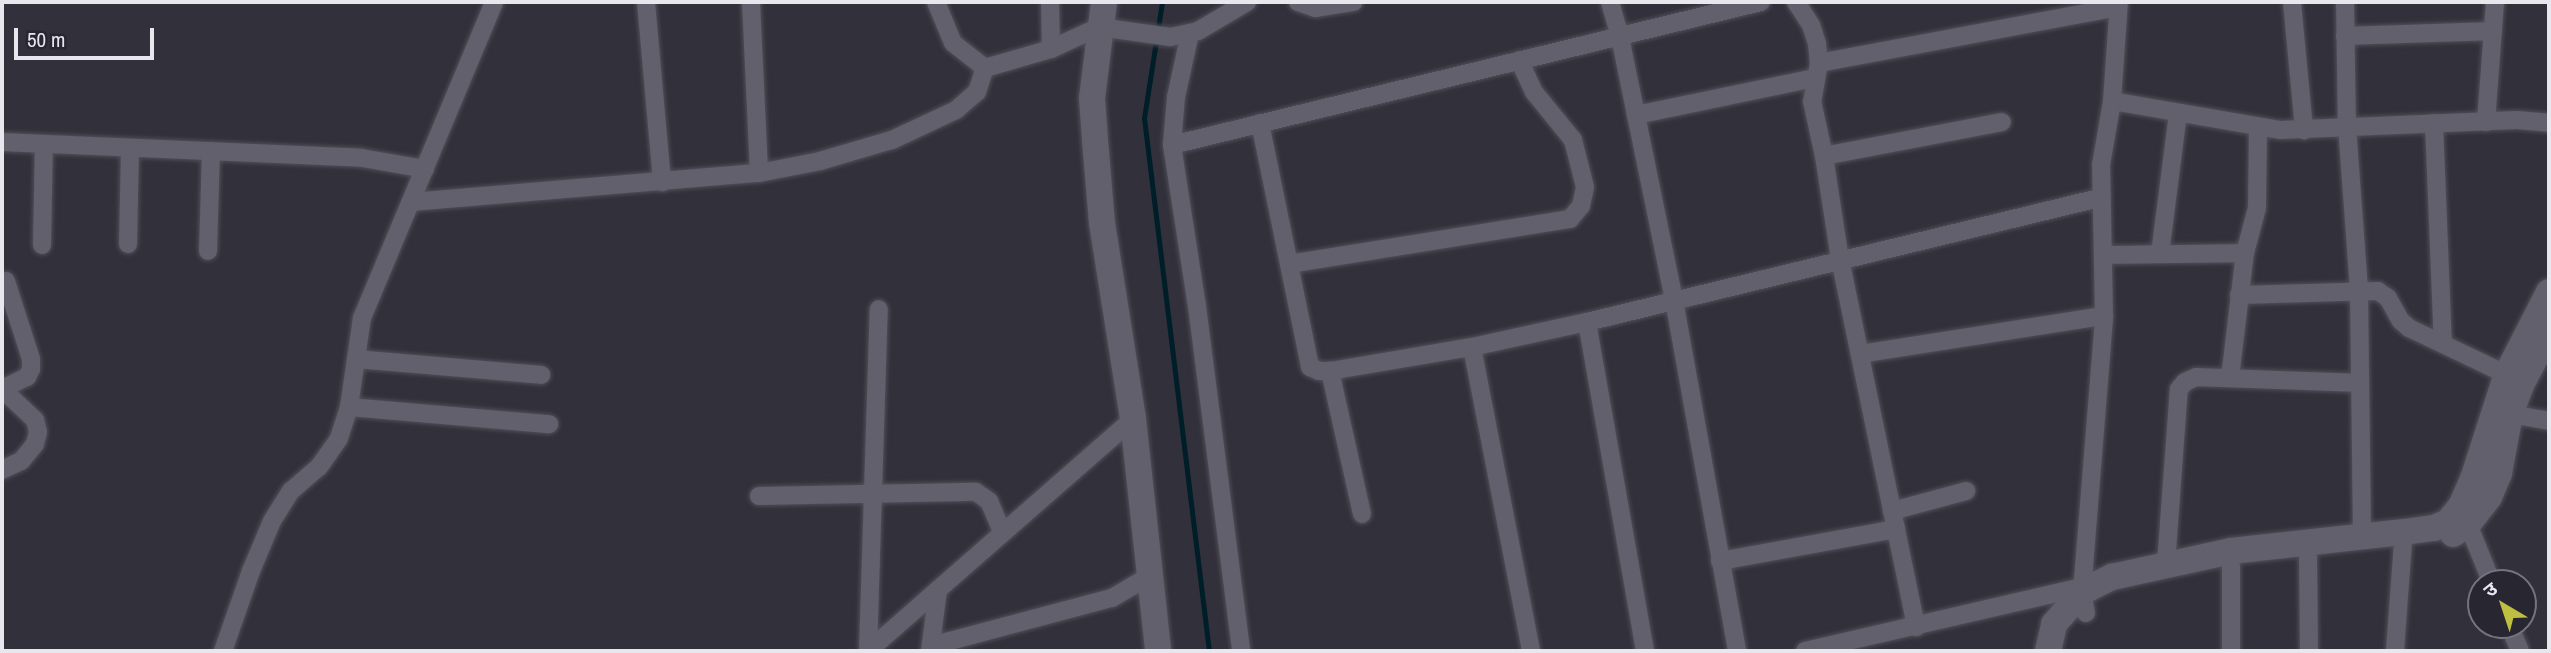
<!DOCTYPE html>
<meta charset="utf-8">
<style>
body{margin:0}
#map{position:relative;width:2551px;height:653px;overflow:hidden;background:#32313b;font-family:"Archivo Narrow","Noto Sans Devanagari",sans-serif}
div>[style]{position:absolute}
.stream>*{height:5px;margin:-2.5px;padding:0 2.5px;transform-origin:2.5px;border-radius:2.5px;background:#001e27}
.roads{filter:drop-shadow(0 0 2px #504f57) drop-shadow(0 0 2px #504f57)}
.street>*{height:18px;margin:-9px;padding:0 9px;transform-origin:9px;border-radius:9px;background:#61606c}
.secondary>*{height:26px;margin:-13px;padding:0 13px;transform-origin:13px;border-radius:13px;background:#61606c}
span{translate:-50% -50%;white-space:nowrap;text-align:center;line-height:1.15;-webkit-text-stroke:7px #282731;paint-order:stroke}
.frame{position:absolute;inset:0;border:4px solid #e8e7ee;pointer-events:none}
.north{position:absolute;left:2467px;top:569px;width:70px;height:70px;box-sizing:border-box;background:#282731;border:2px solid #75747d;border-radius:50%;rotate:321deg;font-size:19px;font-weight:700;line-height:28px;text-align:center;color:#e8e7ee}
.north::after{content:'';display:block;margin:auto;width:24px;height:32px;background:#bfbe41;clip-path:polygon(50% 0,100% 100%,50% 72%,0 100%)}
.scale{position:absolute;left:14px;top:28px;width:140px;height:32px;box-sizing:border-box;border:4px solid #e8e7ee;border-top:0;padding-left:9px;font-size:21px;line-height:24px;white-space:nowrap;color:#e8e7ee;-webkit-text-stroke:5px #282731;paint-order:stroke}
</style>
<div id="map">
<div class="stream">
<i style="left:1162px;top:2px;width:117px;rotate:98.8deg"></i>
<i style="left:1144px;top:118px;width:537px;rotate:83.05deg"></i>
</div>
<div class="roads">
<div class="street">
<i style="left:646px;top:2px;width:181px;rotate:84.9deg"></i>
<i style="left:751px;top:2px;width:171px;rotate:87.3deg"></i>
<i style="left:936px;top:2px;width:44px;rotate:67.5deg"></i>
<i style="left:953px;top:43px;width:41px;rotate:38deg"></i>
<i style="left:985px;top:68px;width:69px;rotate:-16.1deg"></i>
<i style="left:1051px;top:49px;width:53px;rotate:-24.6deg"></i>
<i style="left:1099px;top:27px;width:72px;rotate:8deg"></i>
<i style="left:1170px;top:37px;width:29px;rotate:-12deg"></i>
<i style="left:1198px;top:31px;width:57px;rotate:-30.6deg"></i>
<i style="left:1050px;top:2px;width:47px;rotate:88.8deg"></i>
<i style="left:1298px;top:2px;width:18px;rotate:19deg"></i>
<i style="left:1315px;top:8px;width:39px;rotate:-9deg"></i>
<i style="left:1610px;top:2px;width:36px;rotate:74deg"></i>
<i style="left:1620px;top:37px;width:268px;rotate:78.4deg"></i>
<i style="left:1674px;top:300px;width:357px;rotate:79.8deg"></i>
<i style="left:1796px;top:2px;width:27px;rotate:57deg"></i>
<i style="left:1811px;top:25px;width:20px;rotate:72deg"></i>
<i style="left:1817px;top:44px;width:19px;rotate:84deg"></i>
<i style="left:1819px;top:63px;width:39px;rotate:100deg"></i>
<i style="left:1812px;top:101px;width:56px;rotate:77.7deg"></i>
<i style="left:1824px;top:156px;width:104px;rotate:81.2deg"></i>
<i style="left:1840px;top:259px;width:376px;rotate:78.3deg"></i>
<i style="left:2292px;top:2px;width:129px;rotate:84.6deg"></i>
<i style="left:2345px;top:2px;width:124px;rotate:89.1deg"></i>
<i style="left:2347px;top:126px;width:164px;rotate:85.8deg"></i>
<i style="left:2359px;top:290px;width:247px;rotate:89.3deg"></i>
<i style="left:1190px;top:33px;width:66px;rotate:102.3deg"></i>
<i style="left:1176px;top:97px;width:48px;rotate:94.8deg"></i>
<i style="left:1172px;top:145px;width:163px;rotate:81.2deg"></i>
<i style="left:1197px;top:306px;width:348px;rotate:82.7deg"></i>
<i style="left:2345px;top:36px;width:148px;rotate:-1.9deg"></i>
<i style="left:1819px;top:63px;width:304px;rotate:-10.6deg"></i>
<i style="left:2112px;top:101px;width:170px;rotate:9.8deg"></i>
<i style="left:2280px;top:130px;width:237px;rotate:-2.4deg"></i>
<i style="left:2517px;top:120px;width:32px;rotate:5deg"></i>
<i style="left:1636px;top:115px;width:182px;rotate:-11.7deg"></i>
<i style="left:2486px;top:122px;width:120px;rotate:-85.7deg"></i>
<i style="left:1260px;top:123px;width:249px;rotate:78.4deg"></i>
<i style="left:1310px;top:367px;width:10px;rotate:24deg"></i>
<i style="left:1319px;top:371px;width:11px"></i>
<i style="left:2434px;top:123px;width:221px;rotate:87.7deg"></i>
<i style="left:2px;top:142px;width:360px;rotate:2.5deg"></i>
<i style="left:362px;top:158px;width:64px;rotate:9.9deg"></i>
<i style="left:1172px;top:145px;width:606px;rotate:-13.65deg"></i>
<i style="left:1824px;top:156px;width:181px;rotate:-10.8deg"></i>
<i style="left:411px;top:202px;width:349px;rotate:-4.8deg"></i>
<i style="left:759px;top:173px;width:62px;rotate:-11.1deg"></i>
<i style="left:820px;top:161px;width:75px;rotate:-16.3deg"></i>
<i style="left:892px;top:140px;width:71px;rotate:-25.1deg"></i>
<i style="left:956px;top:110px;width:28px;rotate:-41deg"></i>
<i style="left:977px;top:92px;width:25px;rotate:-72deg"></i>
<i style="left:128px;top:244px;width:96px;rotate:-88.8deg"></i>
<i style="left:42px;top:245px;width:101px;rotate:-88.9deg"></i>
<i style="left:208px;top:251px;width:100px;rotate:-88.3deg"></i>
<i style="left:2160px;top:254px;width:141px;rotate:-82.7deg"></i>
<i style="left:2104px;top:255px;width:141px;rotate:-0.8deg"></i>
<i style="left:1289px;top:264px;width:285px;rotate:-9.1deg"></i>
<i style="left:1570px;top:219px;width:17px;rotate:-50deg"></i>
<i style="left:1581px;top:206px;width:19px;rotate:-78deg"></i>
<i style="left:1585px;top:187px;width:49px;rotate:-104.3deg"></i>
<i style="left:1573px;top:140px;width:62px;rotate:-129.1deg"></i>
<i style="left:1534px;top:92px;width:35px;rotate:-115deg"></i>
<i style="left:2239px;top:295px;width:139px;rotate:-1.6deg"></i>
<i style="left:2378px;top:291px;width:12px;rotate:35deg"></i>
<i style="left:2388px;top:298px;width:26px;rotate:61deg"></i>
<i style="left:2401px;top:321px;width:11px;rotate:41deg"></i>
<i style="left:2409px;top:328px;width:116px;rotate:25.5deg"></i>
<i style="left:1587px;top:322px;width:334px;rotate:80deg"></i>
<i style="left:1472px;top:347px;width:310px;rotate:79deg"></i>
<i style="left:1860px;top:354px;width:247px;rotate:-8.9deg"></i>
<i style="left:356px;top:359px;width:186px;rotate:4.9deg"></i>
<i style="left:2230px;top:378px;width:126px;rotate:-83.2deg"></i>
<i style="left:2245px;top:253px;width:47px;rotate:-75.1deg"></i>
<i style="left:2257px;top:208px;width:81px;rotate:-89.3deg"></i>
<i style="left:2px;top:389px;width:28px;rotate:-26deg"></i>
<i style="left:27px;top:377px;width:9px;rotate:-63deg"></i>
<i style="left:31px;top:369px;width:10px;rotate:-90deg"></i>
<i style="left:31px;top:359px;width:82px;rotate:-107.8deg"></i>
<i style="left:2px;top:389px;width:45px;rotate:43.2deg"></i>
<i style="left:35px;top:420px;width:12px;rotate:76deg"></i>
<i style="left:38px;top:432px;width:12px;rotate:104deg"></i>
<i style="left:35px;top:444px;width:22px;rotate:129deg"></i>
<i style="left:21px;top:461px;width:21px;rotate:155deg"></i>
<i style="left:349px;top:407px;width:201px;rotate:4.9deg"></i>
<i style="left:2510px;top:414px;width:40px;rotate:10deg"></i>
<i style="left:759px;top:496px;width:217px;rotate:-1.1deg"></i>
<i style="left:976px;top:492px;width:16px;rotate:35deg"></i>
<i style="left:989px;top:501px;width:34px;rotate:67deg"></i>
<i style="left:1892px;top:511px;width:77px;rotate:-15.1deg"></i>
<i style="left:1362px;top:514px;width:147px;rotate:-102.6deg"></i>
<i style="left:1330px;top:371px;width:144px;rotate:-9.6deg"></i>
<i style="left:1472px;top:347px;width:118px;rotate:-12.3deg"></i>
<i style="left:1587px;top:322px;width:527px;rotate:-13.61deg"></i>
<i style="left:2468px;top:524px;width:64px;rotate:67.9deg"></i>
<i style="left:2308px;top:556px;width:95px;rotate:89.4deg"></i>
<i style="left:1720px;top:561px;width:179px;rotate:-10.3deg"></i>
<i style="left:2166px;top:564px;width:175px;rotate:-85.8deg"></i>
<i style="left:2179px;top:389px;width:9px;rotate:-49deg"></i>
<i style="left:2185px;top:382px;width:12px;rotate:-24deg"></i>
<i style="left:2196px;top:377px;width:164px;rotate:2.1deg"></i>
<i style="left:2086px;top:613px;width:21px;rotate:-101deg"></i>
<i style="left:2082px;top:592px;width:277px;rotate:-85.4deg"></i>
<i style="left:2104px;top:316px;width:151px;rotate:-91.1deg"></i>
<i style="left:2101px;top:165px;width:65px;rotate:-80.2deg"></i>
<i style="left:2112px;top:101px;width:99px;rotate:-86deg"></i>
<i style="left:2509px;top:625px;width:28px;rotate:67deg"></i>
<i style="left:931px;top:646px;width:187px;rotate:-14.9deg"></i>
<i style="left:1112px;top:598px;width:45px;rotate:-30.5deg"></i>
<i style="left:223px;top:651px;width:85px;rotate:-70.7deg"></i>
<i style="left:251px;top:571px;width:54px;rotate:-67.2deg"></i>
<i style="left:272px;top:521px;width:36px;rotate:-58deg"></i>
<i style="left:291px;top:491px;width:37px;rotate:-41deg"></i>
<i style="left:319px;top:467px;width:35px;rotate:-55deg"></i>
<i style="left:339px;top:438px;width:33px;rotate:-72deg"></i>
<i style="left:349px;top:407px;width:90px;rotate:-81.7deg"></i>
<i style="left:362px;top:318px;width:342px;rotate:-67.3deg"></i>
<i style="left:868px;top:651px;width:352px;rotate:-41.2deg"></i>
<i style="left:868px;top:651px;width:342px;rotate:-88.2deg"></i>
<i style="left:930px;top:651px;width:62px;rotate:-82.5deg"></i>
<i style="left:1805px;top:651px;width:284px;rotate:-13deg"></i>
<i style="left:2231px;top:651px;width:85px;rotate:-90deg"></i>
<i style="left:2395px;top:651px;width:108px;rotate:-85.8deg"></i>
</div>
<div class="secondary">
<i style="left:1104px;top:2px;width:97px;rotate:97.1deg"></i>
<i style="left:1092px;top:98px;width:42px;rotate:85.9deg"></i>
<i style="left:1095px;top:140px;width:83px;rotate:85.2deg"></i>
<i style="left:1102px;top:223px;width:198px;rotate:81deg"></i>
<i style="left:1133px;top:419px;width:233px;rotate:83.8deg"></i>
<i style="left:2453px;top:534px;width:18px;rotate:-34deg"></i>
<i style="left:2468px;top:524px;width:34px;rotate:-52deg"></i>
<i style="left:2489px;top:497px;width:26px;rotate:-67deg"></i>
<i style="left:2499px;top:473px;width:60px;rotate:-79.4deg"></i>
<i style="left:2510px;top:414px;width:33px;rotate:-69deg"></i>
<i style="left:2522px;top:383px;width:58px;rotate:-62.1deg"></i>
<i style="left:2048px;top:651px;width:28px;rotate:-77deg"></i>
<i style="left:2054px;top:624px;width:43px;rotate:-48.8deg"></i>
<i style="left:2082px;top:592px;width:34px;rotate:-27deg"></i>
<i style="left:2112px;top:577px;width:122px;rotate:-12.3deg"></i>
<i style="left:2231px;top:551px;width:174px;rotate:-6.3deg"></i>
<i style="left:2404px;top:532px;width:30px;rotate:-8deg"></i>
<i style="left:2434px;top:528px;width:15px;rotate:-23deg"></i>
<i style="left:2448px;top:522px;width:21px;rotate:-51deg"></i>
<i style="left:2461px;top:506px;width:30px;rotate:-66deg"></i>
<i style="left:2473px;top:479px;width:110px;rotate:-72.1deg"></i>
<i style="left:2507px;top:374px;width:92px;rotate:-62.9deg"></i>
</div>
</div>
<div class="frame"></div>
<div class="north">उ</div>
<div class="scale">50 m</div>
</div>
